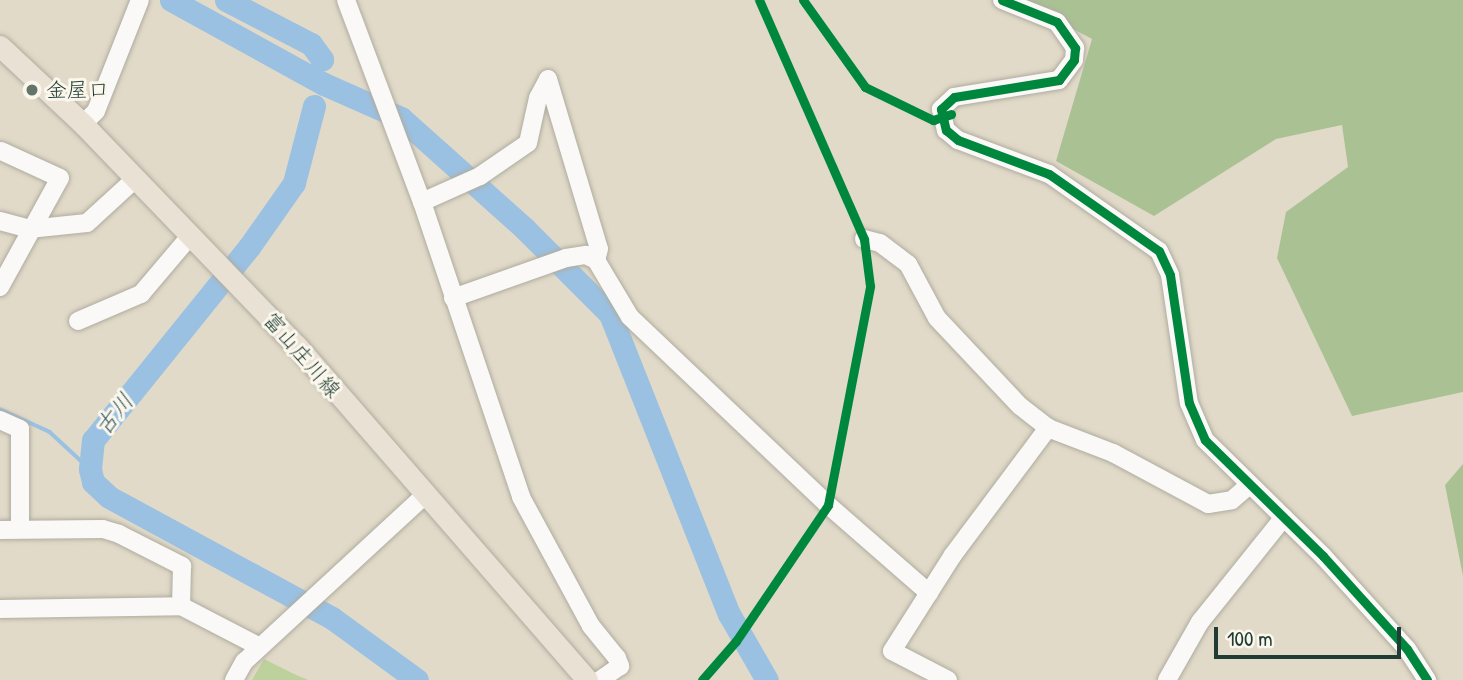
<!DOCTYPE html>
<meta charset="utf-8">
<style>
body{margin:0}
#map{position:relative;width:1463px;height:680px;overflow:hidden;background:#e2dac8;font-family:"Patrick Hand","Klee One",sans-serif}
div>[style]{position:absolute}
.green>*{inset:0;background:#bcd19c}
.forest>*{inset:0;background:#aac293}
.stream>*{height:3.5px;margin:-1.75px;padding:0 1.75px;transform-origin:1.75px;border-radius:1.75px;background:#9bc1e2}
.river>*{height:23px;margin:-11.5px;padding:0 11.5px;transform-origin:11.5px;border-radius:11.5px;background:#9bc1e2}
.roads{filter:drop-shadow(0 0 2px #aeaca0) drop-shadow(0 0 2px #aeaca0)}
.minor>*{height:18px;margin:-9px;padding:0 9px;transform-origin:9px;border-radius:9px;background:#fbf9f7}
.major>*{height:21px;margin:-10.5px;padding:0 10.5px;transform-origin:10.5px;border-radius:10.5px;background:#eae1d5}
.cycleway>*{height:9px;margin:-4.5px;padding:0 4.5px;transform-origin:4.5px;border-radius:4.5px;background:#00873e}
.dots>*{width:19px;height:19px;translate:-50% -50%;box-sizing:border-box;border:4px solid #fbf7ec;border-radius:50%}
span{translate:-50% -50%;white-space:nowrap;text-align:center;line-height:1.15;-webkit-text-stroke:6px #fbf7ec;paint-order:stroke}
.poi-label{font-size:21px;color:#1f3d34}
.left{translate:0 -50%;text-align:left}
.street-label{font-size:21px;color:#1f3d34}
.water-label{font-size:23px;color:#365b62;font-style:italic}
.scale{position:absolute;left:1214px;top:627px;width:187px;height:32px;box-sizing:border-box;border:4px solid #1f3d34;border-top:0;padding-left:9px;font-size:21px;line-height:24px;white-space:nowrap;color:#1f3d34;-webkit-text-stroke:5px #fbf7ec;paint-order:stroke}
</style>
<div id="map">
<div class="green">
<i style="clip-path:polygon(264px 659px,294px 674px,308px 680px,252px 680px)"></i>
</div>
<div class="forest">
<i style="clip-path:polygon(1019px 0,1463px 0,1463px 392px,1352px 416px,1277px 258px,1286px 212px,1348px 167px,1342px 125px,1276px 139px,1154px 216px,1056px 161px,1092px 39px)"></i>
<i style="clip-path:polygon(1463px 464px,1463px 576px,1445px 485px)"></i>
</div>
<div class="stream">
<i style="left:0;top:409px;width:55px;rotate:24.7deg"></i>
<i style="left:50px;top:432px;width:54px;rotate:42.8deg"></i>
</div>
<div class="river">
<i style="left:171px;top:0;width:175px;rotate:28.8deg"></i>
<i style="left:324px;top:84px;width:84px;rotate:23.8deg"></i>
<i style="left:401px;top:118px;width:166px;rotate:41.8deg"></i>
<i style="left:525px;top:229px;width:120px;rotate:45deg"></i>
<i style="left:610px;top:314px;width:323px;rotate:68.4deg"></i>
<i style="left:729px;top:614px;width:76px;rotate:60.1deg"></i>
<i style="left:226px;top:0;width:96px;rotate:27.4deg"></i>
<i style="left:311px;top:44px;width:19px;rotate:54deg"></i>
<i style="left:314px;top:106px;width:80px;rotate:104.6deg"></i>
<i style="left:294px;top:183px;width:78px;rotate:125.1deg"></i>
<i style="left:249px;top:247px;width:248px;rotate:128.9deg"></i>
<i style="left:93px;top:440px;width:29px;rotate:96deg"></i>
<i style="left:90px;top:469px;width:13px;rotate:77deg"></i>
<i style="left:93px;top:482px;width:22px;rotate:43deg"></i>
<i style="left:109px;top:497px;width:254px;rotate:28.5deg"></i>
<i style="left:332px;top:618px;width:105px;rotate:36.1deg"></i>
</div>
<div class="roads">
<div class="minor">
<i style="left:346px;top:0;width:216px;rotate:69.4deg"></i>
<i style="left:422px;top:202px;width:311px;rotate:71.4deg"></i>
<i style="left:521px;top:497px;width:147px;rotate:61.5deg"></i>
<i style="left:591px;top:626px;width:41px;rotate:50.9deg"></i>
<i style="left:617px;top:658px;width:9px;rotate:69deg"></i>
<i style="left:620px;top:666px;width:24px;rotate:145deg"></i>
<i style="left:1002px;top:0;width:59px;rotate:21.8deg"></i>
<i style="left:1057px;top:22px;width:32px;rotate:55deg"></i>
<i style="left:1075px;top:48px;width:12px;rotate:95deg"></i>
<i style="left:1074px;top:60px;width:25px;rotate:127deg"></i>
<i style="left:1059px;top:80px;width:106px;rotate:170.8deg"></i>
<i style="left:954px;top:97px;width:18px;rotate:137deg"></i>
<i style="left:941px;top:109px;width:22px;rotate:77deg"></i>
<i style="left:946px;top:130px;width:16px;rotate:40deg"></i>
<i style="left:958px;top:140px;width:97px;rotate:20.5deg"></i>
<i style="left:1049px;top:174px;width:134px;rotate:35deg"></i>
<i style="left:1159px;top:251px;width:26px;rotate:65deg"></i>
<i style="left:1170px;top:275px;width:129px;rotate:81.6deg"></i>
<i style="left:1189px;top:403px;width:40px;rotate:66.6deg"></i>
<i style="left:1205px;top:440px;width:165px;rotate:44.5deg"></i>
<i style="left:1323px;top:556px;width:125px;rotate:47.9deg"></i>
<i style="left:1407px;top:649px;width:37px;rotate:57deg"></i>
<i style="left:548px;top:79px;width:177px;rotate:73.3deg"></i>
<i style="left:599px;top:249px;width:11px;rotate:105deg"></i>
<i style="left:596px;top:260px;width:66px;rotate:59.2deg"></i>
<i style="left:630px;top:317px;width:273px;rotate:43.5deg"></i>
<i style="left:828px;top:505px;width:134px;rotate:41.1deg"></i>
<i style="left:83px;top:124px;width:18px;rotate:-45deg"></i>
<i style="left:96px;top:111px;width:119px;rotate:-68.4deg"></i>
<i style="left:422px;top:202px;width:64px;rotate:-24.1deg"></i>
<i style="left:480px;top:176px;width:58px;rotate:-34.5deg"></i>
<i style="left:528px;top:143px;width:46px;rotate:-77.5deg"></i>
<i style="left:538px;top:98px;width:21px;rotate:-62deg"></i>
<i style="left:0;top:221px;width:30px;rotate:15deg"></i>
<i style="left:29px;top:229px;width:58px;rotate:-5.9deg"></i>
<i style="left:87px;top:223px;width:65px;rotate:-42.5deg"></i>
<i style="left:864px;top:239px;width:16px;rotate:14deg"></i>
<i style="left:880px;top:243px;width:35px;rotate:37deg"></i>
<i style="left:908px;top:264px;width:61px;rotate:61.8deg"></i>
<i style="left:937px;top:318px;width:121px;rotate:46.7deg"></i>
<i style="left:1020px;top:406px;width:36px;rotate:38deg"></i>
<i style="left:1048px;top:428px;width:70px;rotate:21deg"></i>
<i style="left:1113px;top:453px;width:108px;rotate:28.2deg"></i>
<i style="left:1208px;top:504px;width:24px;rotate:-9deg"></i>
<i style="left:1232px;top:500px;width:23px;rotate:-41deg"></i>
<i style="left:0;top:287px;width:124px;rotate:-61.2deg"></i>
<i style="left:60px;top:178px;width:65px;rotate:-155.4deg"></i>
<i style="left:453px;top:298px;width:120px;rotate:-19.5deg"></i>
<i style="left:566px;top:258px;width:20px;rotate:-9deg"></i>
<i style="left:586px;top:255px;width:11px;rotate:27deg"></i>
<i style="left:78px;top:321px;width:69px;rotate:-23.2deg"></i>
<i style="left:141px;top:294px;width:77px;rotate:-49.7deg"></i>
<i style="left:0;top:420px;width:22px;rotate:24deg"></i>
<i style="left:20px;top:429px;width:100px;rotate:90deg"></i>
<i style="left:0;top:530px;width:103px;rotate:-0.6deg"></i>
<i style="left:103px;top:529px;width:17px;rotate:17deg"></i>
<i style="left:119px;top:534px;width:71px;rotate:26.9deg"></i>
<i style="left:182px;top:566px;width:40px;rotate:91.4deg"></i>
<i style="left:0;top:609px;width:181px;rotate:-0.9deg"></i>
<i style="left:181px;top:606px;width:89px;rotate:27.4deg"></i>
<i style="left:234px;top:680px;width:21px;rotate:-61deg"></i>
<i style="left:244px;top:662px;width:245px;rotate:-42.7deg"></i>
<i style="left:948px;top:680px;width:63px;rotate:-152.6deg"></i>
<i style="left:892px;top:651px;width:114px;rotate:-57.6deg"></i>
<i style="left:953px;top:555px;width:159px;rotate:-53.2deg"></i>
<i style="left:1167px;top:680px;width:67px;rotate:-60.4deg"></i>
<i style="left:1200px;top:622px;width:134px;rotate:-51.3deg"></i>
</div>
<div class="major">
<i style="left:0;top:46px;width:114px;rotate:43.2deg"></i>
<i style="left:83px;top:124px;width:308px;rotate:46.1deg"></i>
<i style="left:297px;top:346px;width:442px;rotate:49deg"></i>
</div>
</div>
<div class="cycleway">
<i style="left:803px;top:0;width:107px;rotate:54.5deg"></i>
<i style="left:865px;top:87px;width:76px;rotate:25.9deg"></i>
<i style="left:933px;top:120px;width:19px;rotate:-18deg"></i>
<i style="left:1002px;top:0;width:59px;rotate:21.8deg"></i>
<i style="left:1057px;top:22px;width:32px;rotate:55deg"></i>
<i style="left:1075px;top:48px;width:12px;rotate:95deg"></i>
<i style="left:1074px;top:60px;width:25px;rotate:127deg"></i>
<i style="left:1059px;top:80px;width:106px;rotate:170.8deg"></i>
<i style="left:954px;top:97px;width:18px;rotate:137deg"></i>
<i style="left:941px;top:109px;width:22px;rotate:77deg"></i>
<i style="left:946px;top:130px;width:16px;rotate:40deg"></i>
<i style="left:958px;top:140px;width:97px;rotate:20.5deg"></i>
<i style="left:1049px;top:174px;width:134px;rotate:35deg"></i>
<i style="left:1159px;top:251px;width:26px;rotate:65deg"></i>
<i style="left:1170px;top:275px;width:129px;rotate:81.6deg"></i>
<i style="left:1189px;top:403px;width:40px;rotate:66.6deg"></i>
<i style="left:1205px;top:440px;width:165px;rotate:44.5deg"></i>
<i style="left:1323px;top:556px;width:125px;rotate:47.9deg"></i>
<i style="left:1407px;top:649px;width:37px;rotate:57deg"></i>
<i style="left:702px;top:680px;width:52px;rotate:-48.9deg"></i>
<i style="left:736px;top:641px;width:164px;rotate:-55.9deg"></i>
<i style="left:828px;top:505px;width:223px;rotate:-79.1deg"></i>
<i style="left:870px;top:286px;width:47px;rotate:-97.3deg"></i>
<i style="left:864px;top:239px;width:261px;rotate:-113.7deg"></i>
</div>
<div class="dots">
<i style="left:32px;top:90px;background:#637468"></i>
</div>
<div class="poi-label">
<span class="left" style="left:46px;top:90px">金屋口</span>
</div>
<div class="street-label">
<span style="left:302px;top:355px;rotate:49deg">富山庄川線</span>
</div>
<div class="water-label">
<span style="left:114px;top:414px;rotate:-51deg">古川</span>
</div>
<div class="scale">100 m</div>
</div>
